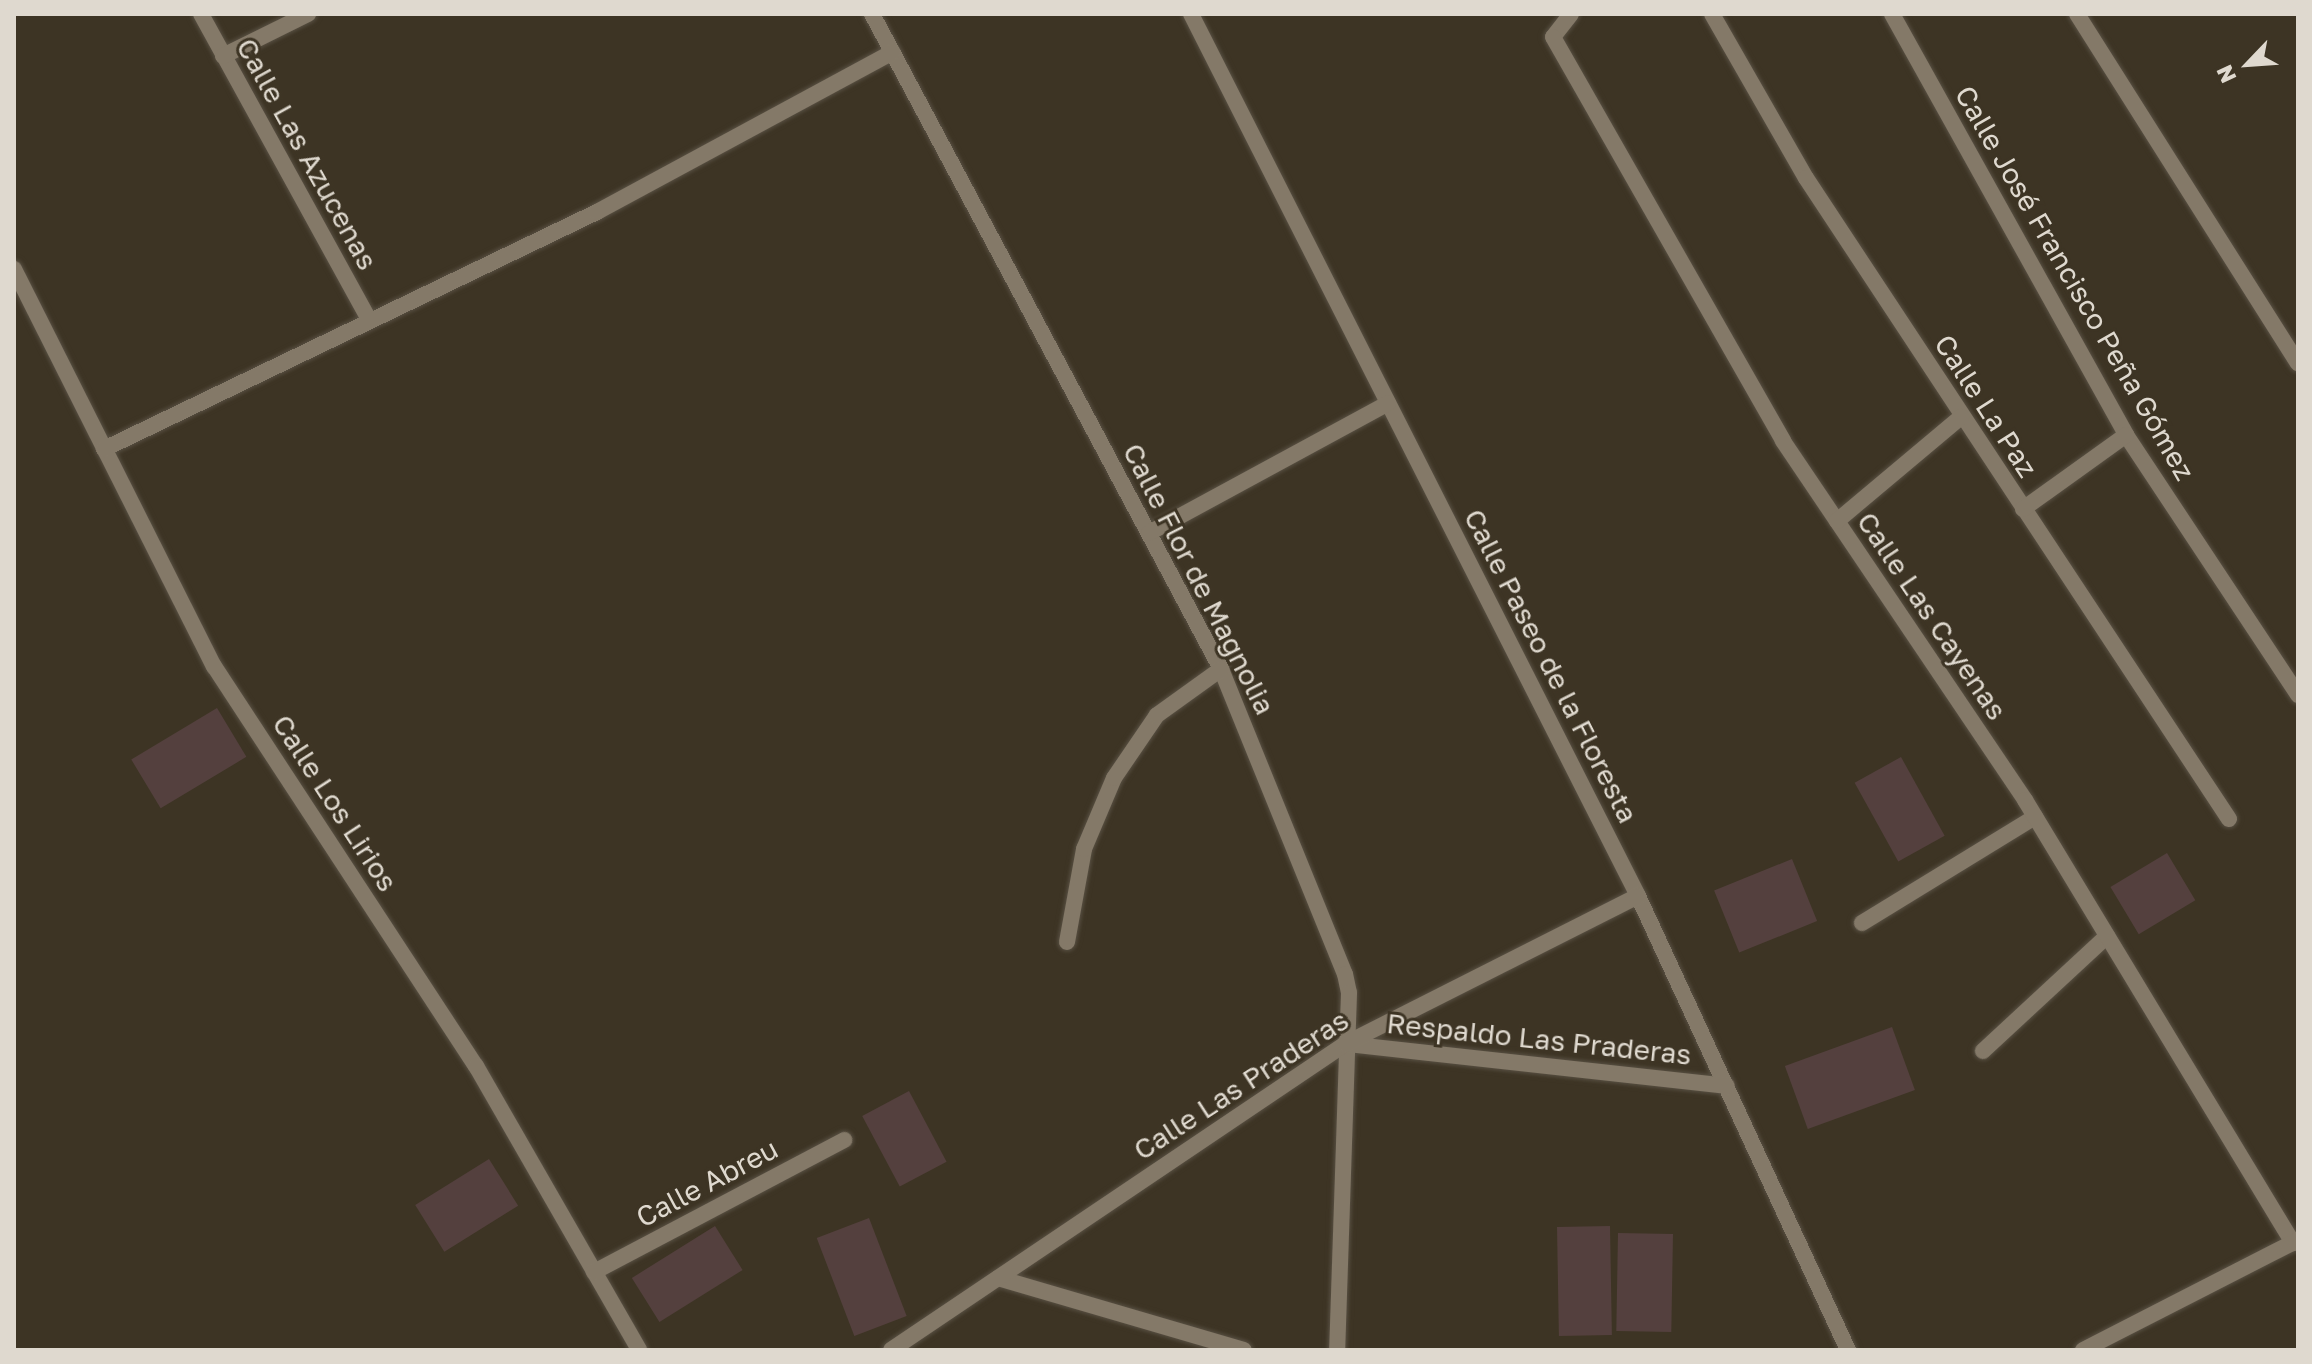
<!DOCTYPE html>
<meta charset="utf-8">
<style>
body{margin:0}
#map{position:relative;width:2312px;height:1364px;overflow:hidden;background:#3d3424;font-family:"Golos Text",sans-serif}
div>[style]{position:absolute}
.building>*{inset:0;background:#54403e;transform-origin:0 0}
.roads{filter:drop-shadow(0 0 2px #585043) drop-shadow(0 0 2px #585043)}
.service>*{height:16px;margin:-8px;padding:0 8px;transform-origin:8px;border-radius:8px;background:#847968}
.minor>*{height:16px;margin:-8px;padding:0 8px;transform-origin:8px;border-radius:8px;background:#847968}
span{translate:-50% -50%;white-space:nowrap;text-align:center;line-height:1.15;-webkit-text-stroke:6px #3d3424;paint-order:stroke}
.street-label{font-size:28px;color:#dfd9cf}
.frame{position:absolute;inset:0;border:16px solid #dfd9cf;pointer-events:none}
.north{position:absolute;left:2208px;top:24px;width:80px;height:80px;-webkit-text-stroke:6px #3d3424;paint-order:stroke;rotate:245deg;font-size:22px;font-weight:700;line-height:32px;text-align:center;color:#dfd9cf}
.north::after{content:'';display:block;margin:auto;width:28px;height:36px;background:#dfd9cf;clip-path:polygon(50% 0,100% 100%,50% 72%,0 100%)}
</style>
<div id="map">
<div class="building">
<i style="left:217px;top:708px;width:57px;height:100px;rotate:59deg"></i>
<i style="left:1901px;top:757px;width:90px;height:53px;rotate:61deg"></i>
<i style="left:2167px;top:853px;width:55px;height:66px;rotate:59deg"></i>
<i style="left:1792px;top:859px;width:67px;height:84px;rotate:68deg"></i>
<i style="left:1892px;top:1027px;width:67px;height:114px;rotate:70deg"></i>
<i style="left:909px;top:1091px;width:80px;height:53px;rotate:62deg"></i>
<i style="left:489px;top:1159px;width:55px;height:87px;rotate:58deg"></i>
<i style="left:869px;top:1218px;width:105px;height:56px;rotate:69deg"></i>
<i style="left:715px;top:1226px;width:52px;height:98px;rotate:58deg"></i>
<i style="left:1610px;top:1226px;width:109px;height:53px;rotate:89deg"></i>
<i style="left:1618px;top:1233px;width:55px;height:98px;rotate:1deg"></i>
</div>
<div class="roads">
<div class="service">
<i style="left:1862px;top:923px;width:203px;rotate:-31.5deg"></i>
<i style="left:1983px;top:1051px;width:169px;rotate:-42.8deg"></i>
</div>
<div class="minor">
<i style="left:201px;top:14px;width:348px;rotate:61.2deg"></i>
<i style="left:872px;top:14px;width:742px;rotate:61.95deg"></i>
<i style="left:1221px;top:669px;width:329px;rotate:67.9deg"></i>
<i style="left:1345px;top:974px;width:19px;rotate:78deg"></i>
<i style="left:1349px;top:993px;width:357px;rotate:91.9deg"></i>
<i style="left:1191px;top:14px;width:989px;rotate:63.12deg"></i>
<i style="left:1638px;top:896px;width:500px;rotate:65.18deg"></i>
<i style="left:1571px;top:14px;width:29px;rotate:128deg"></i>
<i style="left:1553px;top:37px;width:465px;rotate:60.3deg"></i>
<i style="left:1783px;top:441px;width:433px;rotate:56deg"></i>
<i style="left:2025px;top:800px;width:518px;rotate:58.83deg"></i>
<i style="left:1712px;top:14px;width:189px;rotate:60.2deg"></i>
<i style="left:1806px;top:178px;width:768px;rotate:56.58deg"></i>
<i style="left:1892px;top:14px;width:482px;rotate:60.9deg"></i>
<i style="left:2126px;top:435px;width:312px;rotate:56.5deg"></i>
<i style="left:2077px;top:14px;width:413px;rotate:57.7deg"></i>
<i style="left:223px;top:56px;width:95px;rotate:-26.3deg"></i>
<i style="left:14px;top:269px;width:445px;rotate:63.3deg"></i>
<i style="left:214px;top:666px;width:478px;rotate:56.8deg"></i>
<i style="left:476px;top:1066px;width:327px;rotate:60.1deg"></i>
<i style="left:104px;top:449px;width:547px;rotate:-25.68deg"></i>
<i style="left:597px;top:212px;width:336px;rotate:-28.4deg"></i>
<i style="left:2023px;top:509px;width:127px;rotate:-35.7deg"></i>
<i style="left:1837px;top:521px;width:162px;rotate:-40deg"></i>
<i style="left:1149px;top:533px;width:272px;rotate:-28.5deg"></i>
<i style="left:1067px;top:942px;width:95px;rotate:-79.6deg"></i>
<i style="left:1084px;top:849px;width:77px;rotate:-67.1deg"></i>
<i style="left:1114px;top:778px;width:76px;rotate:-55.7deg"></i>
<i style="left:1157px;top:715px;width:79px;rotate:-35.7deg"></i>
<i style="left:1347px;top:1044px;width:382px;rotate:6.3deg"></i>
<i style="left:594px;top:1272px;width:283px;rotate:-27.8deg"></i>
<i style="left:998px;top:1278px;width:256px;rotate:16.3deg"></i>
<i style="left:891px;top:1350px;width:547px;rotate:-33.98deg"></i>
<i style="left:1345px;top:1044px;width:328px;rotate:-26.8deg"></i>
<i style="left:2083px;top:1350px;width:242px;rotate:-27.1deg"></i>
</div>
</div>
<div class="street-label">
<span style="left:307px;top:154px;rotate:61deg">Calle Las Azucenas</span>
<span style="left:2075px;top:283px;rotate:60deg">Calle José Francisco Peña Gómez</span>
<span style="left:1986px;top:406px;rotate:57deg">Calle La Paz</span>
<span style="left:1199px;top:579px;rotate:63deg">Calle Flor de Magnolia</span>
<span style="left:1932px;top:616px;rotate:56deg">Calle Las Cayenas</span>
<span style="left:1551px;top:666px;rotate:63deg">Calle Paseo de la Floresta</span>
<span style="left:335px;top:803px;rotate:57deg">Calle Los Lirios</span>
<span style="left:1539px;top:1039px;rotate:6deg">Respaldo Las Praderas</span>
<span style="left:1241px;top:1085px;rotate:-33deg">Calle Las Praderas</span>
<span style="left:707px;top:1183px;rotate:-28deg">Calle Abreu</span>
</div>
<div class="frame"></div>
<div class="north">N</div>
</div>
